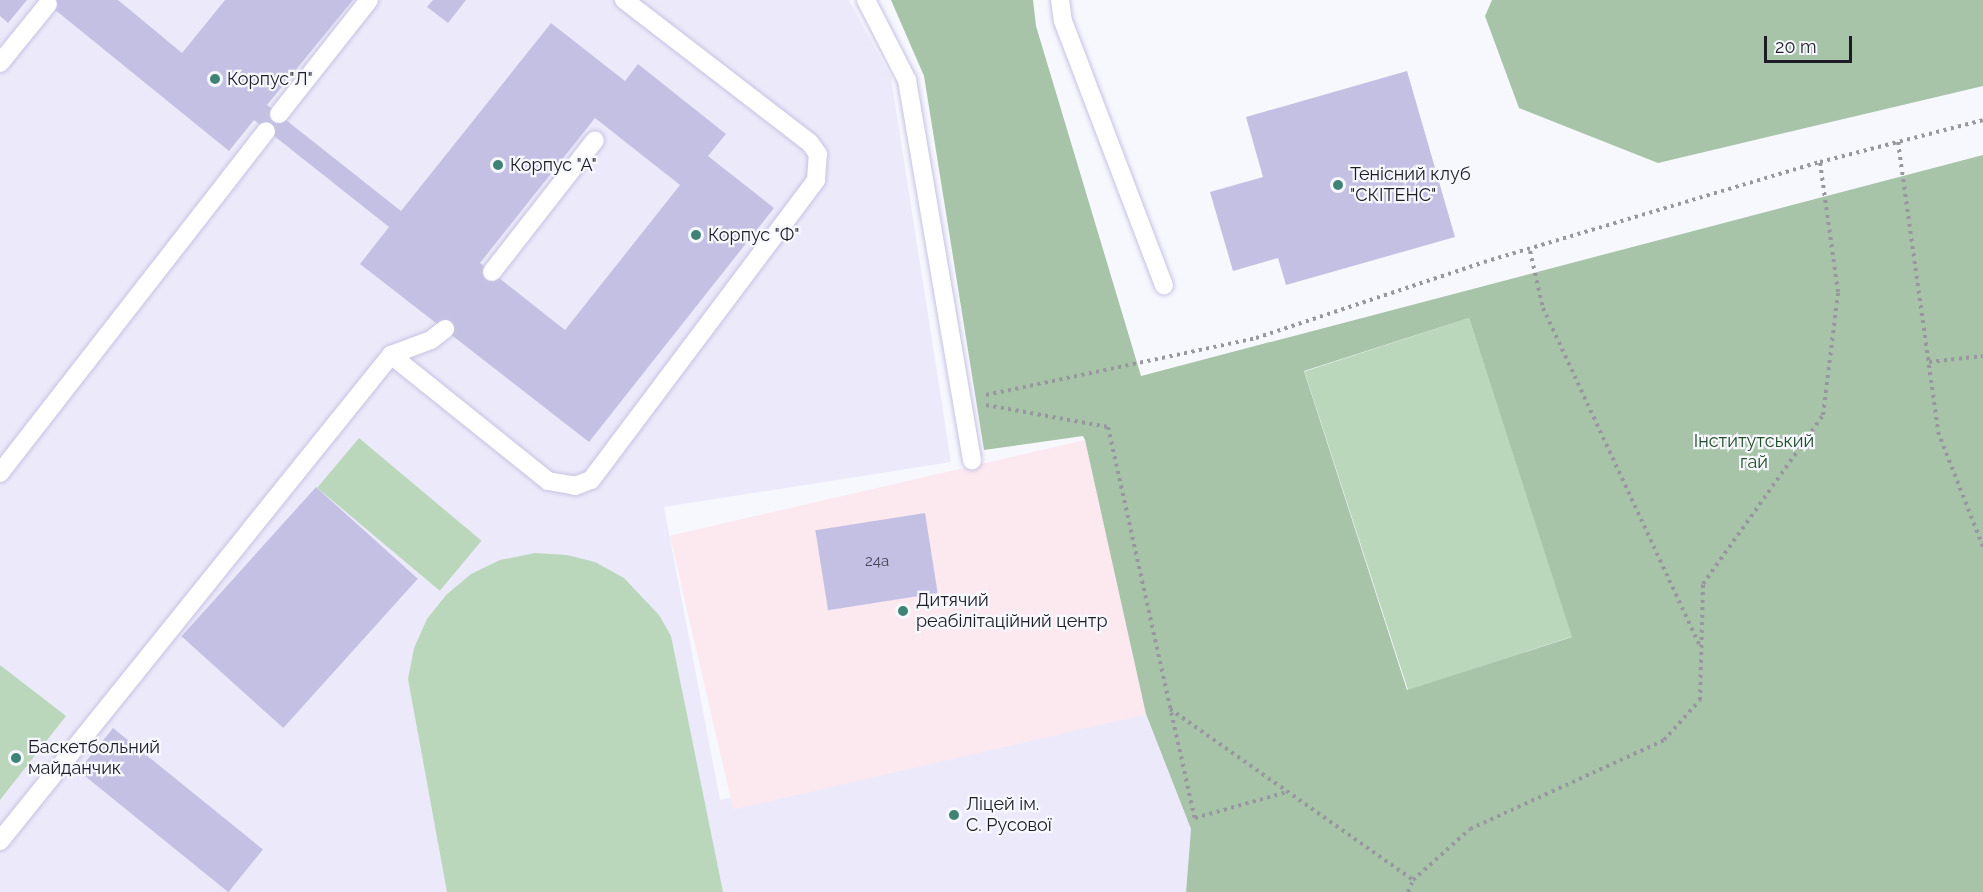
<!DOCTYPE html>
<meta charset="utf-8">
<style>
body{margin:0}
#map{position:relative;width:1983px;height:892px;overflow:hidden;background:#f7f7fe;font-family:Raleway,sans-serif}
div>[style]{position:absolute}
.built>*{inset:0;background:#eceafa}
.medical>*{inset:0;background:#fce8ef;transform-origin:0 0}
.green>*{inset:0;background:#bad7bc;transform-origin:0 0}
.forest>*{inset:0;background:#a7c4a9}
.building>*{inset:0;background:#c4c0e3;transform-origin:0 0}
.path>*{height:4px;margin-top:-2px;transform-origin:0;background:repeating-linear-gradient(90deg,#9897a0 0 3px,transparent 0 7.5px)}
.roads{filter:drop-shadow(0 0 2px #c6c2e3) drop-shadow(0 0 2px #c6c2e3)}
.lane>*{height:18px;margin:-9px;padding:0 9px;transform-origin:9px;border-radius:9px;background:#fff}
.dots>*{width:16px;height:16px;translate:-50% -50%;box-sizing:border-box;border:3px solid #f7f7fe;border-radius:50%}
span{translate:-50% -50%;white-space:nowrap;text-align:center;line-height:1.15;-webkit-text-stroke:4.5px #f7f7fe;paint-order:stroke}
.number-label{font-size:15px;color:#474556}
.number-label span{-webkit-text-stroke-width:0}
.poi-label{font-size:18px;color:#1d1c27}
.left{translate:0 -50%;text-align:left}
.park-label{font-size:18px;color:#214d28}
.scale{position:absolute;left:1764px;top:36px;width:88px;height:27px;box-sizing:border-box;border:3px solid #1d1c27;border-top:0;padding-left:8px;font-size:18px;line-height:21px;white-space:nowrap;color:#1d1c27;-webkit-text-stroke:4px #f7f7fe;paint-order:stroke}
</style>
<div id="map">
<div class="built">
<i style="clip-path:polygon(0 0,849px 0,891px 77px,951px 462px,664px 507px,720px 800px,1146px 714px,1191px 829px,1186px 892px,0 892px)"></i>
</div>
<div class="medical">
<i style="left:1085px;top:440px;width:281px;height:426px;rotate:77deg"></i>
</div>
<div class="green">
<i style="left:1469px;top:318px;width:335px;height:173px;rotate:72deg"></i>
<i style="left:359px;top:438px;width:160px;height:65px;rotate:40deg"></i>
<i style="clip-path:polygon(535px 553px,567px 555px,595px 562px,624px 578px,659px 615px,671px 636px,723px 892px,447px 892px,408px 679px,414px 648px,427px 619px,446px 595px,471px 574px,500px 560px)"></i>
<i style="clip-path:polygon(0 665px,66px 716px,0 800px)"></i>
</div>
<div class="forest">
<i style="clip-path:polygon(evenodd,891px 0,1033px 0,1036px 26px,1141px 376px,1983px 155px,1983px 892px,1186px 892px,1191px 829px,1146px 714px,1085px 440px,1083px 436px,984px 450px,924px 76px,891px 0,1469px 318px,1572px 637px,1407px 690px,1304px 371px,1469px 318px)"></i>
<i style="clip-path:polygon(1492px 0,1983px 0,1983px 86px,1658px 163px,1519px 108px,1485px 16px)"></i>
</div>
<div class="building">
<i style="clip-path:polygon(0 0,27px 0,8px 23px,0 16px)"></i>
<i style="clip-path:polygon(evenodd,43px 0,118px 0,182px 53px,225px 0,353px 0,267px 105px,401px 211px,551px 23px,625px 81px,638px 64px,726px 134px,708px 156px,774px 208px,589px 442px,360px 264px,389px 227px,254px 120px,229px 151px,43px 0,595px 118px,680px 185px,565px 330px,480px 263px,595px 118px)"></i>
<i style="clip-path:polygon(433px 0,466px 0,448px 23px,427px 7px)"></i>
<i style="clip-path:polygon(1407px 71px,1455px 237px,1286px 285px,1278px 258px,1233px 271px,1210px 192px,1263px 177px,1246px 117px)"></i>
<i style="left:316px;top:487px;width:137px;height:201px;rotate:42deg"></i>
<i style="left:925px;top:513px;width:81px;height:111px;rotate:81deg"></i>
<i style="left:113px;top:728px;width:193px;height:55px;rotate:39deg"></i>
</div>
<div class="path">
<i style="left:1898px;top:142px;width:293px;rotate:82.1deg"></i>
<i style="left:1938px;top:432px;width:123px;rotate:68.6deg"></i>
<i style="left:1530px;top:251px;width:58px;rotate:77.2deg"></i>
<i style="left:1543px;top:308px;width:374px;rotate:65.1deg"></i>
<i style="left:1929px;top:362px;width:54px;rotate:-6.3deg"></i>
<i style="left:986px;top:395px;width:276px;rotate:-11.9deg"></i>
<i style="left:1256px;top:338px;width:240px;rotate:-18.4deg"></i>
<i style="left:1484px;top:262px;width:351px;rotate:-16.6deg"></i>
<i style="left:1820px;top:162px;width:168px;rotate:-14.4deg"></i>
<i style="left:986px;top:405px;width:124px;rotate:10.2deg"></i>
<i style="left:1108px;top:427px;width:401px;rotate:77.5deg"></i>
<i style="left:1195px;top:818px;width:96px;rotate:-15.8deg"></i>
<i style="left:1170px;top:709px;width:297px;rotate:35.1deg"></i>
<i style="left:1408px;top:892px;width:13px;rotate:-67deg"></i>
<i style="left:1413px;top:880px;width:76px;rotate:-41.8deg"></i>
<i style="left:1470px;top:829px;width:213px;rotate:-24.6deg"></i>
<i style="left:1664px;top:740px;width:54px;rotate:-48deg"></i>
<i style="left:1700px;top:700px;width:116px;rotate:-88.5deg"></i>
<i style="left:1703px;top:584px;width:207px;rotate:-54.6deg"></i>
<i style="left:1823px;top:415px;width:124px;rotate:-83deg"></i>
<i style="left:1838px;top:292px;width:131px;rotate:-97.9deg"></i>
</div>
<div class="roads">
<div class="lane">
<i style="left:866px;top:0;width:90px;rotate:62.9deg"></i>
<i style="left:907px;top:80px;width:386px;rotate:80.3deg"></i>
<i style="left:1060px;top:0;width:21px;rotate:82deg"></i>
<i style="left:1063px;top:21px;width:283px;rotate:69.1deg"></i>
<i style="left:0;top:63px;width:76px;rotate:-50.9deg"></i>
<i style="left:279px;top:114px;width:145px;rotate:-51.7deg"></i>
<i style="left:492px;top:272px;width:167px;rotate:-52deg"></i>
<i style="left:391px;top:355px;width:201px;rotate:38.7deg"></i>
<i style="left:548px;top:481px;width:27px;rotate:10deg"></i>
<i style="left:575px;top:486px;width:17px;rotate:-21deg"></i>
<i style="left:591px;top:480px;width:375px;rotate:-53.1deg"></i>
<i style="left:816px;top:180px;width:26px;rotate:-86deg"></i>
<i style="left:818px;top:154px;width:14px;rotate:-126deg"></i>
<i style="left:810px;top:143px;width:235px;rotate:-142.4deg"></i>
<i style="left:0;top:473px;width:433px;rotate:-52.1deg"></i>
<i style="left:0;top:841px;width:624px;rotate:-51.18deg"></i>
<i style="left:391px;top:355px;width:43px;rotate:-20.6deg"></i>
<i style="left:431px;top:340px;width:18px;rotate:-38deg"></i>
</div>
</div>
<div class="dots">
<i style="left:215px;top:79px;background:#3f8377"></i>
<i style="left:498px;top:165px;background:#3f8377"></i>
<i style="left:1338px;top:185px;background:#3f8377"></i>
<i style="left:696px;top:235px;background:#3f8377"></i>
<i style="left:903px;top:611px;background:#3f8377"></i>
<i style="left:16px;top:758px;background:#3f8377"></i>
<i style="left:954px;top:815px;background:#3f8377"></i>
</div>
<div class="number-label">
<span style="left:877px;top:562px">24а</span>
</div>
<div class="poi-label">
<span class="left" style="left:227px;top:79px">Корпус"Л"</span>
<span class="left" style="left:510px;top:165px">Корпус "А"</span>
<span class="left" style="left:1350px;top:185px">Тенісний клуб<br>"СКІТЕНС"</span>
<span class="left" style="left:708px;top:235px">Корпус "Ф"</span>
<span class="left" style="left:916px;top:611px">Дитячий<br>реабілітаційний центр</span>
<span class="left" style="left:28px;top:758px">Баскетбольний<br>майданчик</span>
<span class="left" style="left:966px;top:815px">Ліцей ім.<br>С. Русової</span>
</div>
<div class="park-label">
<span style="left:1754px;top:452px">Інститутський<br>гай</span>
</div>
<div class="scale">20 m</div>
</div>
